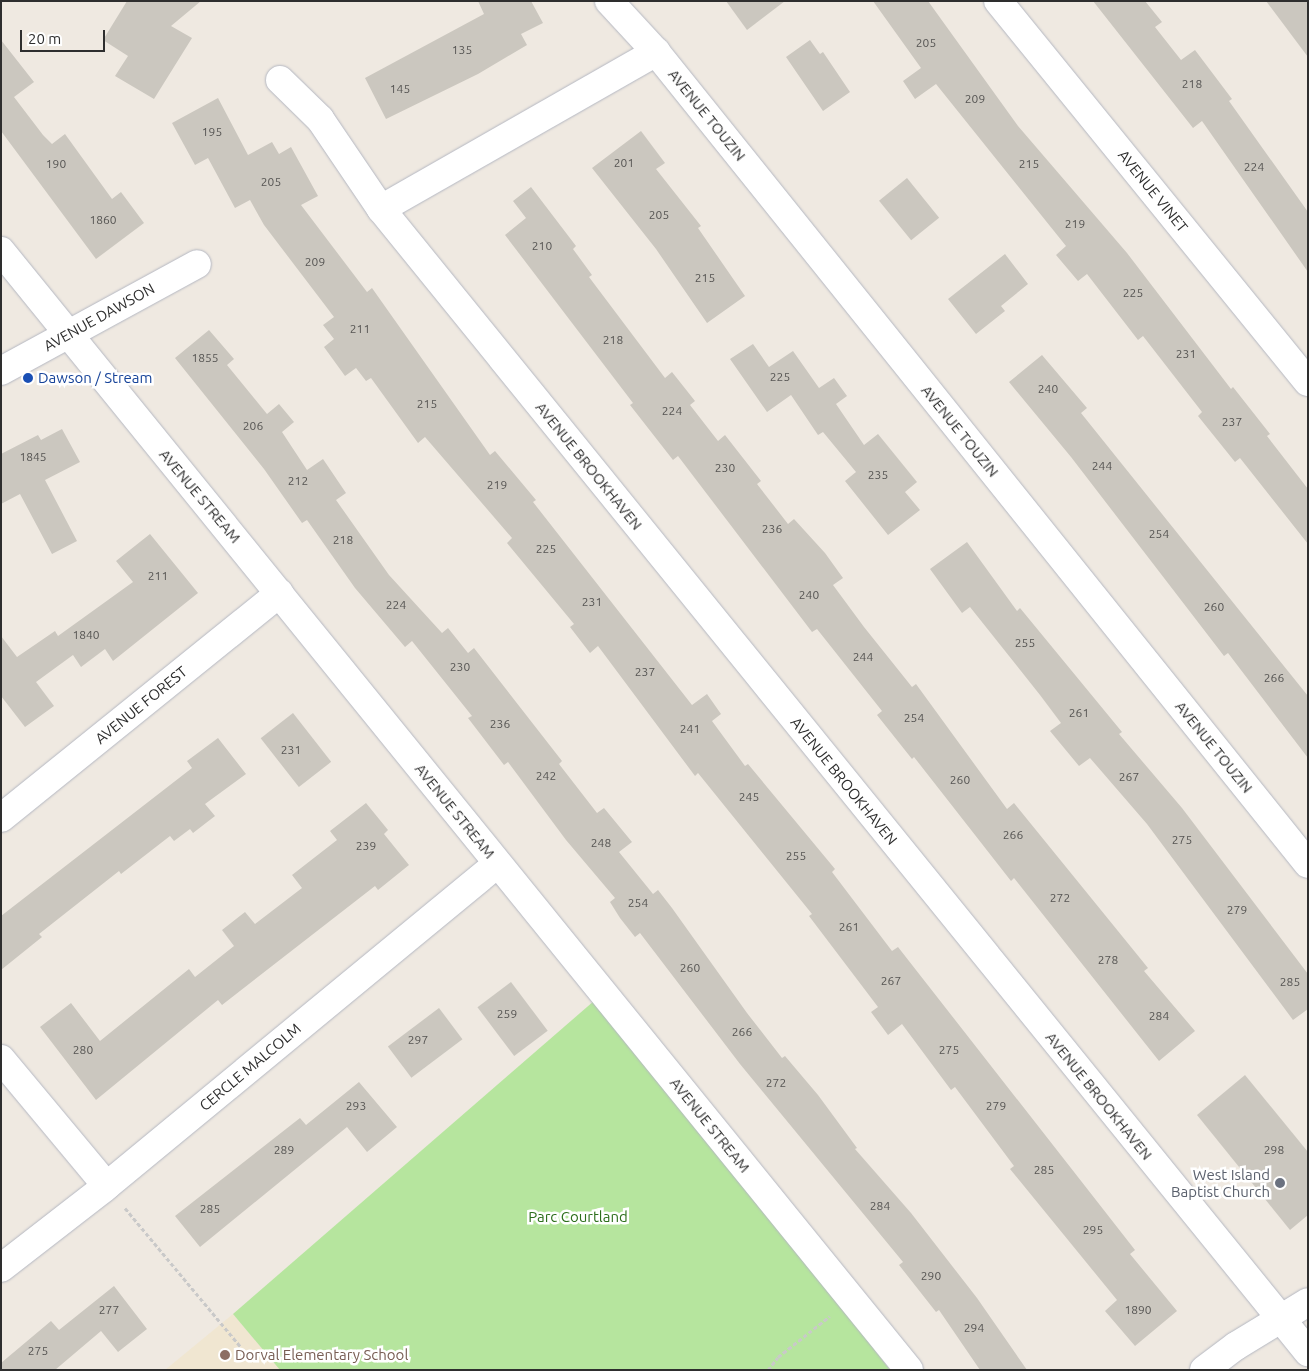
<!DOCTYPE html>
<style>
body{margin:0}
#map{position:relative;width:1309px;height:1371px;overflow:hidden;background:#efe9e1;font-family:Ubuntu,sans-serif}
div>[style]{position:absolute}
.education>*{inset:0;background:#f0e6d1}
.green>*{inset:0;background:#b6e59e}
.building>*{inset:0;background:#cbc7bf;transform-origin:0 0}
.path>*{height:3px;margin-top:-1.5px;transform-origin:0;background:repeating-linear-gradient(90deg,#c9c9c9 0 4px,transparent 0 6.5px)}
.roads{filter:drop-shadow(0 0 1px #b4b7c1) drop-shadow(0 0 1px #b4b7c1)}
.minor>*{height:28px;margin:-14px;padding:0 14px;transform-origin:14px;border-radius:14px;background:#fff}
.dots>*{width:14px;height:14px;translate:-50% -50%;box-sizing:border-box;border:2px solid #fff;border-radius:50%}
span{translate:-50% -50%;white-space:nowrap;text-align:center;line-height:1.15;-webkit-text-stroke:5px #fff;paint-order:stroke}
.number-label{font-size:12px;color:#555452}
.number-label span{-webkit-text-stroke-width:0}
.street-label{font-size:15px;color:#2e2e2e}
.transit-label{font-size:15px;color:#164399}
.left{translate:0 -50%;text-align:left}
.worship-label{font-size:15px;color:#5b616d}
.right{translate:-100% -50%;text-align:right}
.park-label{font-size:15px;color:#2c6e1b}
.education-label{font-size:15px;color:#785e54}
.frame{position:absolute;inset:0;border:2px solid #2e2e2e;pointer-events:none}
.scale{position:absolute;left:20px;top:30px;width:85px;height:22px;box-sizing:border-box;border:2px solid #2e2e2e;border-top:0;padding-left:6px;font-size:15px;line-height:18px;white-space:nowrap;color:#2e2e2e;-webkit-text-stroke:4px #fff;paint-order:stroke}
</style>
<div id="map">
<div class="education">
<i style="clip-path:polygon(233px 1314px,280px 1370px,165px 1370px)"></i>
</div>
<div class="green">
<i style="clip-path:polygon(602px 994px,890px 1370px,280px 1370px,233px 1314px)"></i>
</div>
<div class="building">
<i style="clip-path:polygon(127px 1px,201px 1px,171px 26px,192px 38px,154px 99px,115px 76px,128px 56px,103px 40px)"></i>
<i style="clip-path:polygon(478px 1px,531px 1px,543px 23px,521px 34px,527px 45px,478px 74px,386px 119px,365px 78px,484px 14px)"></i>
<i style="clip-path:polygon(726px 1px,785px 1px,747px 30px)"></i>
<i style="clip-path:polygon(873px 1px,928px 1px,1018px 126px,1127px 253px,1231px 389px,1233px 387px,1270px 434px,1267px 436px,1308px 489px,1308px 544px,1240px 458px,1235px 462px,1198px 416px,1202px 412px,1143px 336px,1138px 340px,1087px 274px,1078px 281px,1056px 255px,1066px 246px,936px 84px,915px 99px,903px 81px,921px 68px)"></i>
<i style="clip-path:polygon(1093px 1px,1145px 1px,1162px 22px,1155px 27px,1181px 60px,1195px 50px,1232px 99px,1229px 101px,1308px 212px,1308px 272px,1202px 121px,1193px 128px)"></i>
<i style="clip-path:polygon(1266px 1px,1308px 1px,1308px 57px)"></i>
<i style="clip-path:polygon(1px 40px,34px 82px,14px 97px,43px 135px,52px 144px,65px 134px,112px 199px,121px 192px,144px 223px,96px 259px,1px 131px)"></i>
<i style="clip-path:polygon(810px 40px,820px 54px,823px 52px,850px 92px,823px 111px,786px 57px)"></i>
<i style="clip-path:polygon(218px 98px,248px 155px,272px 142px,279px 154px,291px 147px,318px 196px,301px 205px,367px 292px,372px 288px,490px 455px,495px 451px,536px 500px,533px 502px,692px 705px,707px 694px,721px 714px,712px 721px,745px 766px,748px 764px,835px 869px,832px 872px,892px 951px,898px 947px,1135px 1250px,1130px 1254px,1177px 1311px,1135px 1346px,1105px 1311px,1117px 1300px,1010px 1169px,1014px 1166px,955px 1087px,951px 1090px,902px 1024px,888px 1035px,871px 1012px,878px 1007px,809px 916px,812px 914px,698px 773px,695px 776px,598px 646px,590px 653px,570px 627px,574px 624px,507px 543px,512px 538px,425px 437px,418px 443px,371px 378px,366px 381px,356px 368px,345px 376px,324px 347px,334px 339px,323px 325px,334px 317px,264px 225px,250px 200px,235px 208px,208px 158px,195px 165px,172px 123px)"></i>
<i style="clip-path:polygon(641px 131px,665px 163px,656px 169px,701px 226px,698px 228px,745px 296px,707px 323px,656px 249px,592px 168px)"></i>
<i style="left:907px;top:178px;width:51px;height:36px;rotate:51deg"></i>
<i style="clip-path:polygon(531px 187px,576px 246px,573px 249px,592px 275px,589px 277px,665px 378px,672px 372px,695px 401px,690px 405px,718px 441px,725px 435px,761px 481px,757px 484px,788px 524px,794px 519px,825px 553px,843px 578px,833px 585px,864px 627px,912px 687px,916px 684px,1007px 809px,1014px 803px,1148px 968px,1144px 971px,1195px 1031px,1159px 1061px,1014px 878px,1011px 881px,914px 757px,912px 759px,877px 715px,882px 711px,817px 629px,812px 632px,678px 456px,673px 460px,630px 405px,633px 403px,505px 235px,526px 218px,513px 201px)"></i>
<i style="clip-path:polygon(1005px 254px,1028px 284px,1001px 306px,1005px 311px,976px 334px,948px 299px)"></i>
<i style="clip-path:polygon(209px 330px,234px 359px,227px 365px,267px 414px,279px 404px,294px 422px,282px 432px,307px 470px,323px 459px,346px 493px,336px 500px,389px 575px,442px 633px,448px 628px,468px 653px,474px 648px,562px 761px,559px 764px,597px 813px,604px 808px,632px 842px,619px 852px,653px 894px,658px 890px,672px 908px,747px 1013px,782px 1058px,785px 1056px,818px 1095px,857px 1148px,855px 1149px,911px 1213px,977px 1298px,1027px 1370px,980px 1370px,939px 1310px,936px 1312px,899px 1265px,903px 1262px,740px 1064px,640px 933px,635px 937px,620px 918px,610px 902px,615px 898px,566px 840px,508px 762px,504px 765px,468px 718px,472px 716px,412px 641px,405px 647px,355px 588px,307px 520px,302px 523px,264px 469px,175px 358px)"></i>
<i style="clip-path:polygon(753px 344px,769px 367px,793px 351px,819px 388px,834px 378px,847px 396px,836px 404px,864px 445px,878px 434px,917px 482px,905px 492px,920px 510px,888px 535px,845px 481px,856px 472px,823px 432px,818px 435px,791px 395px,767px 412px,730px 359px)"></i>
<i style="clip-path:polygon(1042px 355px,1087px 408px,1081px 413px,1308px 696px,1308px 758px,1228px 653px,1224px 656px,1071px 457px,1009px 382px)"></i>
<i style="clip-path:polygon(62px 429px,80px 462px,45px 480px,77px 541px,52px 554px,20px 494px,1px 504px,1px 454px,38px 435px,41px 440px)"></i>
<i style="clip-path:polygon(150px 534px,198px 593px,113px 661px,105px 649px,81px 667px,73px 655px,36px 682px,54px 706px,25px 727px,1px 696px,1px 636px,17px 657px,55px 631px,58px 636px,133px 582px,116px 561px)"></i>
<i style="clip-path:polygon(967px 542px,1017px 611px,1020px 608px,1122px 732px,1119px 734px,1182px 808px,1308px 974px,1308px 1009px,1293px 1020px,1147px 824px,1090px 758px,1079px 766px,1050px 731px,1061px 723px,1040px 695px,970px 607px,962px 613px,930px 569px)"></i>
<i style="left:293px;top:713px;width:62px;height:41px;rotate:52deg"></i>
<i style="clip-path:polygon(218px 738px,246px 774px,205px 804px,215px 816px,193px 833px,190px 829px,174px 841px,170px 836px,121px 874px,119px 871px,39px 934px,42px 937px,1px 970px,1px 916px,192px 768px,187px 761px)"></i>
<i style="clip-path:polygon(366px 803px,388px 830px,384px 834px,409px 865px,378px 890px,375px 886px,222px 1005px,218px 1000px,96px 1100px,40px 1027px,71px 1003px,100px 1041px,189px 969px,195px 977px,234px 946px,222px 930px,245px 912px,255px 924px,302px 888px,292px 875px,337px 840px,330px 831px)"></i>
<i style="left:511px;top:982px;width:61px;height:42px;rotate:53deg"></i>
<i style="left:439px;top:1008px;width:39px;height:64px;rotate:53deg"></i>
<i style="clip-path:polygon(1245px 1075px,1308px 1152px,1308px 1215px,1290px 1230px,1197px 1115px)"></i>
<i style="clip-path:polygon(359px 1082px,397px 1127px,367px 1152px,347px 1127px,200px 1247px,175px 1216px,300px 1118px,306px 1125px)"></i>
<i style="clip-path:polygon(114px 1286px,147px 1329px,118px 1352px,101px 1331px,55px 1370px,1px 1370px,1px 1363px,51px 1321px,59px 1330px)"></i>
</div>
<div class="path">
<i style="left:125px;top:1208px;width:181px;rotate:50.2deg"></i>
<i style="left:768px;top:1370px;width:16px;rotate:-52deg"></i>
<i style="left:778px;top:1357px;width:66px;rotate:-38.3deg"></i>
</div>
<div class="roads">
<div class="minor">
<i style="left:609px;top:1px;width:69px;rotate:47.3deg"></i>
<i style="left:656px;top:52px;width:1041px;rotate:51.24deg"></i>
<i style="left:998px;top:1px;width:491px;rotate:50.9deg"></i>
<i style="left:280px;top:80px;width:56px;rotate:44.3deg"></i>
<i style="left:320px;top:119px;width:109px;rotate:55.9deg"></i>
<i style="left:381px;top:209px;width:1472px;rotate:50.96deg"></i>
<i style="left:381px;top:209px;width:317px;rotate:-29.7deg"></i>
<i style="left:1px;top:251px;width:1441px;rotate:50.94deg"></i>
<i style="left:1px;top:371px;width:223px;rotate:-28.6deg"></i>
<i style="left:1px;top:818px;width:358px;rotate:-38.9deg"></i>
<i style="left:1px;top:1059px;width:165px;rotate:50.2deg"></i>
<i style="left:1px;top:1268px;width:130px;rotate:-37.8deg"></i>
<i style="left:104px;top:1188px;width:509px;rotate:-39.5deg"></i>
<i style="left:1204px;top:1370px;width:40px;rotate:-37deg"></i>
<i style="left:1236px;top:1346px;width:84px;rotate:-31.4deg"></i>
</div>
</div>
<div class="dots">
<i style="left:28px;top:378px;background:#1a4fb4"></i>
<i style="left:1280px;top:1183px;background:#6b7280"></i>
<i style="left:225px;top:1355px;background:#8d6e63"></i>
</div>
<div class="number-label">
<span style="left:926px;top:43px">205</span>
<span style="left:462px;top:50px">135</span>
<span style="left:1192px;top:84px">218</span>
<span style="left:400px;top:89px">145</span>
<span style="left:975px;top:99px">209</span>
<span style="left:212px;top:132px">195</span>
<span style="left:624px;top:163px">201</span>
<span style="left:56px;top:164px">190</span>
<span style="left:1029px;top:164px">215</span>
<span style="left:1254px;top:167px">224</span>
<span style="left:271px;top:182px">205</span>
<span style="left:659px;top:215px">205</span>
<span style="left:103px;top:220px">1860</span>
<span style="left:1075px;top:224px">219</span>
<span style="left:542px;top:246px">210</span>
<span style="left:315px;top:262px">209</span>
<span style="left:705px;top:278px">215</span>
<span style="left:1133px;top:293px">225</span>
<span style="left:360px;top:329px">211</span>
<span style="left:613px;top:340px">218</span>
<span style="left:1186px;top:354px">231</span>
<span style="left:205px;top:358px">1855</span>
<span style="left:780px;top:377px">225</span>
<span style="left:1048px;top:389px">240</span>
<span style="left:427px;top:404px">215</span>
<span style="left:672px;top:411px">224</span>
<span style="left:1232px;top:422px">237</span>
<span style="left:253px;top:426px">206</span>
<span style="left:33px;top:457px">1845</span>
<span style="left:1102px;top:466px">244</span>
<span style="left:725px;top:468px">230</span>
<span style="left:878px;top:475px">235</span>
<span style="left:298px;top:481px">212</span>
<span style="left:497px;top:485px">219</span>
<span style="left:772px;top:529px">236</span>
<span style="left:1159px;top:534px">254</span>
<span style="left:343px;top:540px">218</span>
<span style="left:546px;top:549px">225</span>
<span style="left:158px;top:576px">211</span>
<span style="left:809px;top:595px">240</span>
<span style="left:592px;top:602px">231</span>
<span style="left:396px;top:605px">224</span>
<span style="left:1214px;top:607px">260</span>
<span style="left:86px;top:635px">1840</span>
<span style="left:1025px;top:643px">255</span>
<span style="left:863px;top:657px">244</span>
<span style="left:460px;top:667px">230</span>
<span style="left:645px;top:672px">237</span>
<span style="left:1274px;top:678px">266</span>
<span style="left:1079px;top:713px">261</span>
<span style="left:914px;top:718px">254</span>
<span style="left:500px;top:724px">236</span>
<span style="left:690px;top:729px">241</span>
<span style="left:291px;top:750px">231</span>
<span style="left:546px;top:776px">242</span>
<span style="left:1129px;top:777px">267</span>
<span style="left:960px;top:780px">260</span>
<span style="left:749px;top:797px">245</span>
<span style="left:1013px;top:835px">266</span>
<span style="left:1182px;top:840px">275</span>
<span style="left:601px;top:843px">248</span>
<span style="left:366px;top:846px">239</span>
<span style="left:796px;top:856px">255</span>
<span style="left:1060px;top:898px">272</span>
<span style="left:638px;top:903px">254</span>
<span style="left:1237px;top:910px">279</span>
<span style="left:849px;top:927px">261</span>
<span style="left:1108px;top:960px">278</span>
<span style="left:690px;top:968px">260</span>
<span style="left:891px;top:981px">267</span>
<span style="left:1290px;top:982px">285</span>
<span style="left:507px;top:1014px">259</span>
<span style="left:1159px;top:1016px">284</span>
<span style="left:742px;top:1032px">266</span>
<span style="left:418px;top:1040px">297</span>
<span style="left:83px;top:1050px">280</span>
<span style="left:949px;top:1050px">275</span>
<span style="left:776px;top:1083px">272</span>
<span style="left:356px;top:1106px">293</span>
<span style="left:996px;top:1106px">279</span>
<span style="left:284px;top:1150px">289</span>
<span style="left:1274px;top:1150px">298</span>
<span style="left:1044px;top:1170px">285</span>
<span style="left:880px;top:1206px">284</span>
<span style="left:210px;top:1209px">285</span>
<span style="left:1093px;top:1230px">295</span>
<span style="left:931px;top:1276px">290</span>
<span style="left:109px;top:1310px">277</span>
<span style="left:1138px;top:1310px">1890</span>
<span style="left:974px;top:1328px">294</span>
<span style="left:38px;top:1351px">275</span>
</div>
<div class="street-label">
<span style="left:707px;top:115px;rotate:51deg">AVENUE TOUZIN</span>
<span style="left:1153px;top:191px;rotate:51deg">AVENUE VINET</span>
<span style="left:99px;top:317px;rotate:-29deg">AVENUE DAWSON</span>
<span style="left:960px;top:431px;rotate:51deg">AVENUE TOUZIN</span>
<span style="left:589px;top:466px;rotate:51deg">AVENUE BROOKHAVEN</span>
<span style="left:200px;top:496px;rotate:50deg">AVENUE STREAM</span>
<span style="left:141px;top:705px;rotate:-39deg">AVENUE FOREST</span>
<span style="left:1214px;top:747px;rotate:51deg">AVENUE TOUZIN</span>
<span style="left:844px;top:781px;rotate:51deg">AVENUE BROOKHAVEN</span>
<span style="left:455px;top:811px;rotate:51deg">AVENUE STREAM</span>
<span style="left:250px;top:1067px;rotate:-40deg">CERCLE MALCOLM</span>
<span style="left:1099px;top:1096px;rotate:51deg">AVENUE BROOKHAVEN</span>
<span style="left:710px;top:1125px;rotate:51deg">AVENUE STREAM</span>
</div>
<div class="transit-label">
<span class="left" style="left:38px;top:378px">Dawson / Stream</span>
</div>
<div class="worship-label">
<span class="right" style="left:1270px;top:1183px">West Island<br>Baptist Church</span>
</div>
<div class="park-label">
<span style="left:578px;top:1217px">Parc Courtland</span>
</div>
<div class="education-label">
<span class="left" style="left:235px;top:1355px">Dorval Elementary School</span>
</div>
<div class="frame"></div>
<div class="scale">20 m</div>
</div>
